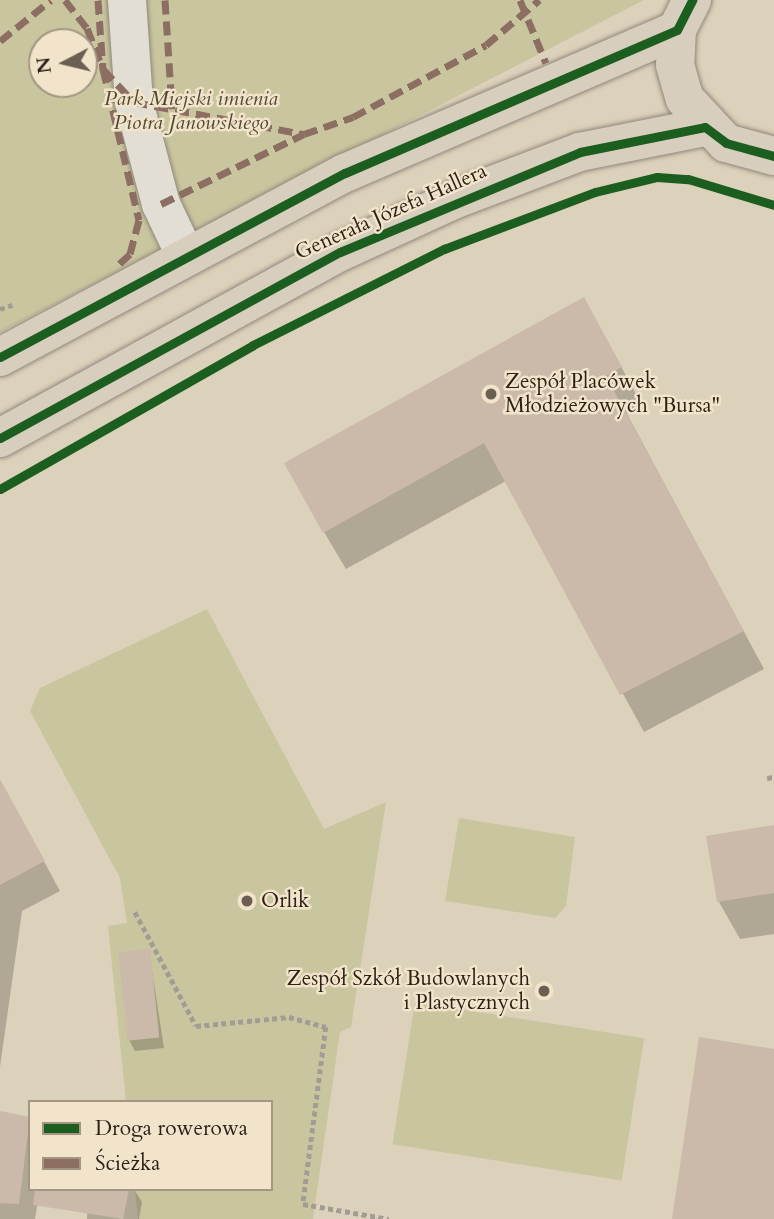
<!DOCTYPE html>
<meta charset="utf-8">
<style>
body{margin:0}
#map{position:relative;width:774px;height:1219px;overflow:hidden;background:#dcd1bb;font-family:Cardo,serif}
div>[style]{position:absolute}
.green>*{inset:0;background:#c9c69f;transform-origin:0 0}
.shadow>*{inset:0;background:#0003}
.building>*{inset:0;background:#cbbaaa;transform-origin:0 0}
.path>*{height:4.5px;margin-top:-2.25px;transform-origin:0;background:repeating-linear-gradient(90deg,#a29d94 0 5px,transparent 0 8.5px)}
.roads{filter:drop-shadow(0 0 2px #90887b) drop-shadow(0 0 2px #90887b)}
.minor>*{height:38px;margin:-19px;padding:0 19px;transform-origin:19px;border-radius:19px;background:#e3ded3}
.major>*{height:38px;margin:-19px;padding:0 19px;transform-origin:19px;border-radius:19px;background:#d7cebe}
.quiet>*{height:7px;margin-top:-3.5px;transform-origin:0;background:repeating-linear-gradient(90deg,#8d6e63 0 14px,transparent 0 21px)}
.cycleway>*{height:9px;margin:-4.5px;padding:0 4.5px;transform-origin:4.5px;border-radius:4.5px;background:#1b5e20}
.dots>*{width:19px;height:19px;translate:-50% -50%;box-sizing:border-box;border:4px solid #f1e4ca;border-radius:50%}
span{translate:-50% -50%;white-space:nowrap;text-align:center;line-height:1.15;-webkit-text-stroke:5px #f1e4ca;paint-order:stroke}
.park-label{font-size:21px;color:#504833;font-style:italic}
.street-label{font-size:21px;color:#2d2117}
.poi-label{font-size:21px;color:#2d2117}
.left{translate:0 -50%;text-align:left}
.right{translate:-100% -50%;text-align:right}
.legend{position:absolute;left:28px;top:1100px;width:245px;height:91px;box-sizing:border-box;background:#f1e4ca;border:2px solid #a39682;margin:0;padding:9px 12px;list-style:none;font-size:21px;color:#2d2117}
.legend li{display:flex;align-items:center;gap:14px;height:35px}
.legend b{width:35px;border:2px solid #a39682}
.north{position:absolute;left:28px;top:28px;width:70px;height:70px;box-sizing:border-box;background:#f1e4ca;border:2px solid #a39682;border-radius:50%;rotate:263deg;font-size:19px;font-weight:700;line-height:28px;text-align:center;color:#2d2117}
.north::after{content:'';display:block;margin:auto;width:24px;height:32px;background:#6a5f50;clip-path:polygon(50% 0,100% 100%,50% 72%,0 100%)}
</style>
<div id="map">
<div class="green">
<i style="clip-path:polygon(evenodd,0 0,644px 0,0 332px,0 0,42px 42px,84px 42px,84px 84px,42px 84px,42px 42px)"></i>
<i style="clip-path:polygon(207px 609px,324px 829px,386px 802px,351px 1027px,340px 1032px,313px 1219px,138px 1219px,135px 1189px,271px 1189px,271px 1102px,126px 1102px,108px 926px,127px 923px,120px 878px,30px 711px,40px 688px)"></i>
<i style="clip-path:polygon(459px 818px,575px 837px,566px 906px,555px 918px,445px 901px)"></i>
<i style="left:415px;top:1002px;width:232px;height:144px;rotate:9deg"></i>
</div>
<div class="shadow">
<i style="clip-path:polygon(605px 337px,642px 405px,627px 414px,764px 669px,644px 732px,506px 481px,346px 569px,324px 532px)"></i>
<i style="clip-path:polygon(0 808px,28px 832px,60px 891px,22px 911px,0 1067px)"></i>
<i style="clip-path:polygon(774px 827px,774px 934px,740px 939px,719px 902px)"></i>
<i style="clip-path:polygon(149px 951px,164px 1048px,135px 1051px,129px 1040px)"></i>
<i style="clip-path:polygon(0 1114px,30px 1119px,30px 1189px,40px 1189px,35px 1219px,0 1219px)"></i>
<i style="clip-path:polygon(88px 1189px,134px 1189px,142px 1202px,139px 1219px,87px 1219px)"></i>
</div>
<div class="building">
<i style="clip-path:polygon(584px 297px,622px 367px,606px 376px,744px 631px,620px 695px,484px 443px,323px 533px,284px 463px)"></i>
<i style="clip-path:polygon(0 779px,45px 861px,0 885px)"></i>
<i style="clip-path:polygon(774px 825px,774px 893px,717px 902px,706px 836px)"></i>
<i style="left:150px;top:949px;width:89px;height:32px;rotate:84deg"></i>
<i style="clip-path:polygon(699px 1037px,774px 1049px,774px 1219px,672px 1219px)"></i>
<i style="clip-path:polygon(0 1111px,30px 1117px,19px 1204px,0 1203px)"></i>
<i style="clip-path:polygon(35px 1189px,129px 1189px,123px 1219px,33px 1205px)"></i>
</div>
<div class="path">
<i style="left:0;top:309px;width:13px;rotate:-18deg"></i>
<i style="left:767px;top:778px;width:7px;rotate:-8deg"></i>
<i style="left:135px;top:912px;width:129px;rotate:61.8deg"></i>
<i style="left:196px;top:1026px;width:93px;rotate:-5.5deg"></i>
<i style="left:289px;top:1017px;width:38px;rotate:15deg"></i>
<i style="left:326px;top:1027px;width:178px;rotate:97.4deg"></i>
<i style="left:303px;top:1204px;width:87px;rotate:9.9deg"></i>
</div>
<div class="roads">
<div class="minor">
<i style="left:127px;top:0;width:102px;rotate:86.1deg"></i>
<i style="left:134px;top:102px;width:106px;rotate:75.2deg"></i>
<i style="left:161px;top:204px;width:56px;rotate:64.8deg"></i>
</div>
<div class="major">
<i style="left:692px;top:0;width:34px;rotate:117deg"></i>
<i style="left:677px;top:30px;width:35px;rotate:93deg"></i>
<i style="left:675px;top:65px;width:35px;rotate:74deg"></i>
<i style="left:685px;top:99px;width:60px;rotate:47deg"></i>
<i style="left:726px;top:143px;width:50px;rotate:15.2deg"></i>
<i style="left:0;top:357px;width:391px;rotate:-28.1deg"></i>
<i style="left:345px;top:173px;width:361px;rotate:-23.3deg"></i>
<i style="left:0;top:438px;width:388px;rotate:-28.7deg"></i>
<i style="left:340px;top:252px;width:128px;rotate:-24.6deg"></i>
<i style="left:456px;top:199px;width:133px;rotate:-20.8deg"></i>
<i style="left:580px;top:152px;width:127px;rotate:-11.3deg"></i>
</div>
</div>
<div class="quiet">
<i style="left:65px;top:0;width:36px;rotate:52deg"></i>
<i style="left:87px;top:28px;width:44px;rotate:68.7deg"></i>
<i style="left:103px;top:69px;width:45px;rotate:46.8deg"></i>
<i style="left:134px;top:102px;width:173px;rotate:10.7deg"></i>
<i style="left:304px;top:134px;width:52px;rotate:-19.1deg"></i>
<i style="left:353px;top:117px;width:151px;rotate:-28.4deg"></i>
<i style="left:486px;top:45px;width:70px;rotate:-40.3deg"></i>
<i style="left:98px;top:0;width:69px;rotate:85.9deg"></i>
<i style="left:103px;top:69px;width:155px;rotate:76.6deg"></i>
<i style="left:139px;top:220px;width:35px;rotate:105deg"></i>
<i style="left:130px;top:254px;width:16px;rotate:137deg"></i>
<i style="left:165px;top:0;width:109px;rotate:86.3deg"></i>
<i style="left:520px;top:0;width:68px;rotate:67.6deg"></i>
<i style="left:0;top:41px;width:65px;rotate:-38.8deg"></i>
<i style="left:161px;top:204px;width:159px;rotate:-26.1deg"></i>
</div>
<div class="cycleway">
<i style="left:0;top:357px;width:391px;rotate:-28.1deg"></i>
<i style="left:345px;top:173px;width:361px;rotate:-23.3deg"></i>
<i style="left:677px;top:30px;width:34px;rotate:-63deg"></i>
<i style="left:0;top:438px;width:388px;rotate:-28.7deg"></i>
<i style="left:340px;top:252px;width:260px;rotate:-22.6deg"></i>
<i style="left:580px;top:152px;width:127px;rotate:-11.3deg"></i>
<i style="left:705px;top:127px;width:26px;rotate:37deg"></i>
<i style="left:726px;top:143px;width:50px;rotate:15.2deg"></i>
<i style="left:0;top:489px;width:291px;rotate:-29.6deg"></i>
<i style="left:253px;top:345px;width:214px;rotate:-26.7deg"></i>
<i style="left:444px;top:249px;width:161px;rotate:-20.7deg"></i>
<i style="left:595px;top:192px;width:64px;rotate:-13.6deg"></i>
<i style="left:657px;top:177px;width:31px;rotate:4deg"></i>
<i style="left:688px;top:179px;width:90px;rotate:16.8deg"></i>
</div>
<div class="dots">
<i style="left:491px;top:394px;background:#6a5f50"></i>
<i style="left:247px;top:901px;background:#6a5f50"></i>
<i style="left:544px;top:991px;background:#6a5f50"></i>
</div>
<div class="park-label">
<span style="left:191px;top:111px">Park Miejski imienia<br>Piotra Janowskiego</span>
</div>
<div class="street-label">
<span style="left:391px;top:212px;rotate:-24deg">Generała Józefa Hallera</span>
</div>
<div class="poi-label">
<span class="left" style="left:505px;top:394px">Zespół Placówek<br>Młodzieżowych "Bursa"</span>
<span class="left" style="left:261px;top:901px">Orlik</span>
<span class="right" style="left:530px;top:991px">Zespół Szkół Budowlanych<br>i Plastycznych</span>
</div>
<ul class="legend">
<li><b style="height:9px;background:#1b5e20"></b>Droga rowerowa</li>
<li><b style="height:9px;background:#8d6e63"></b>Ścieżka</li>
</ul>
<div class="north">N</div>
</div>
